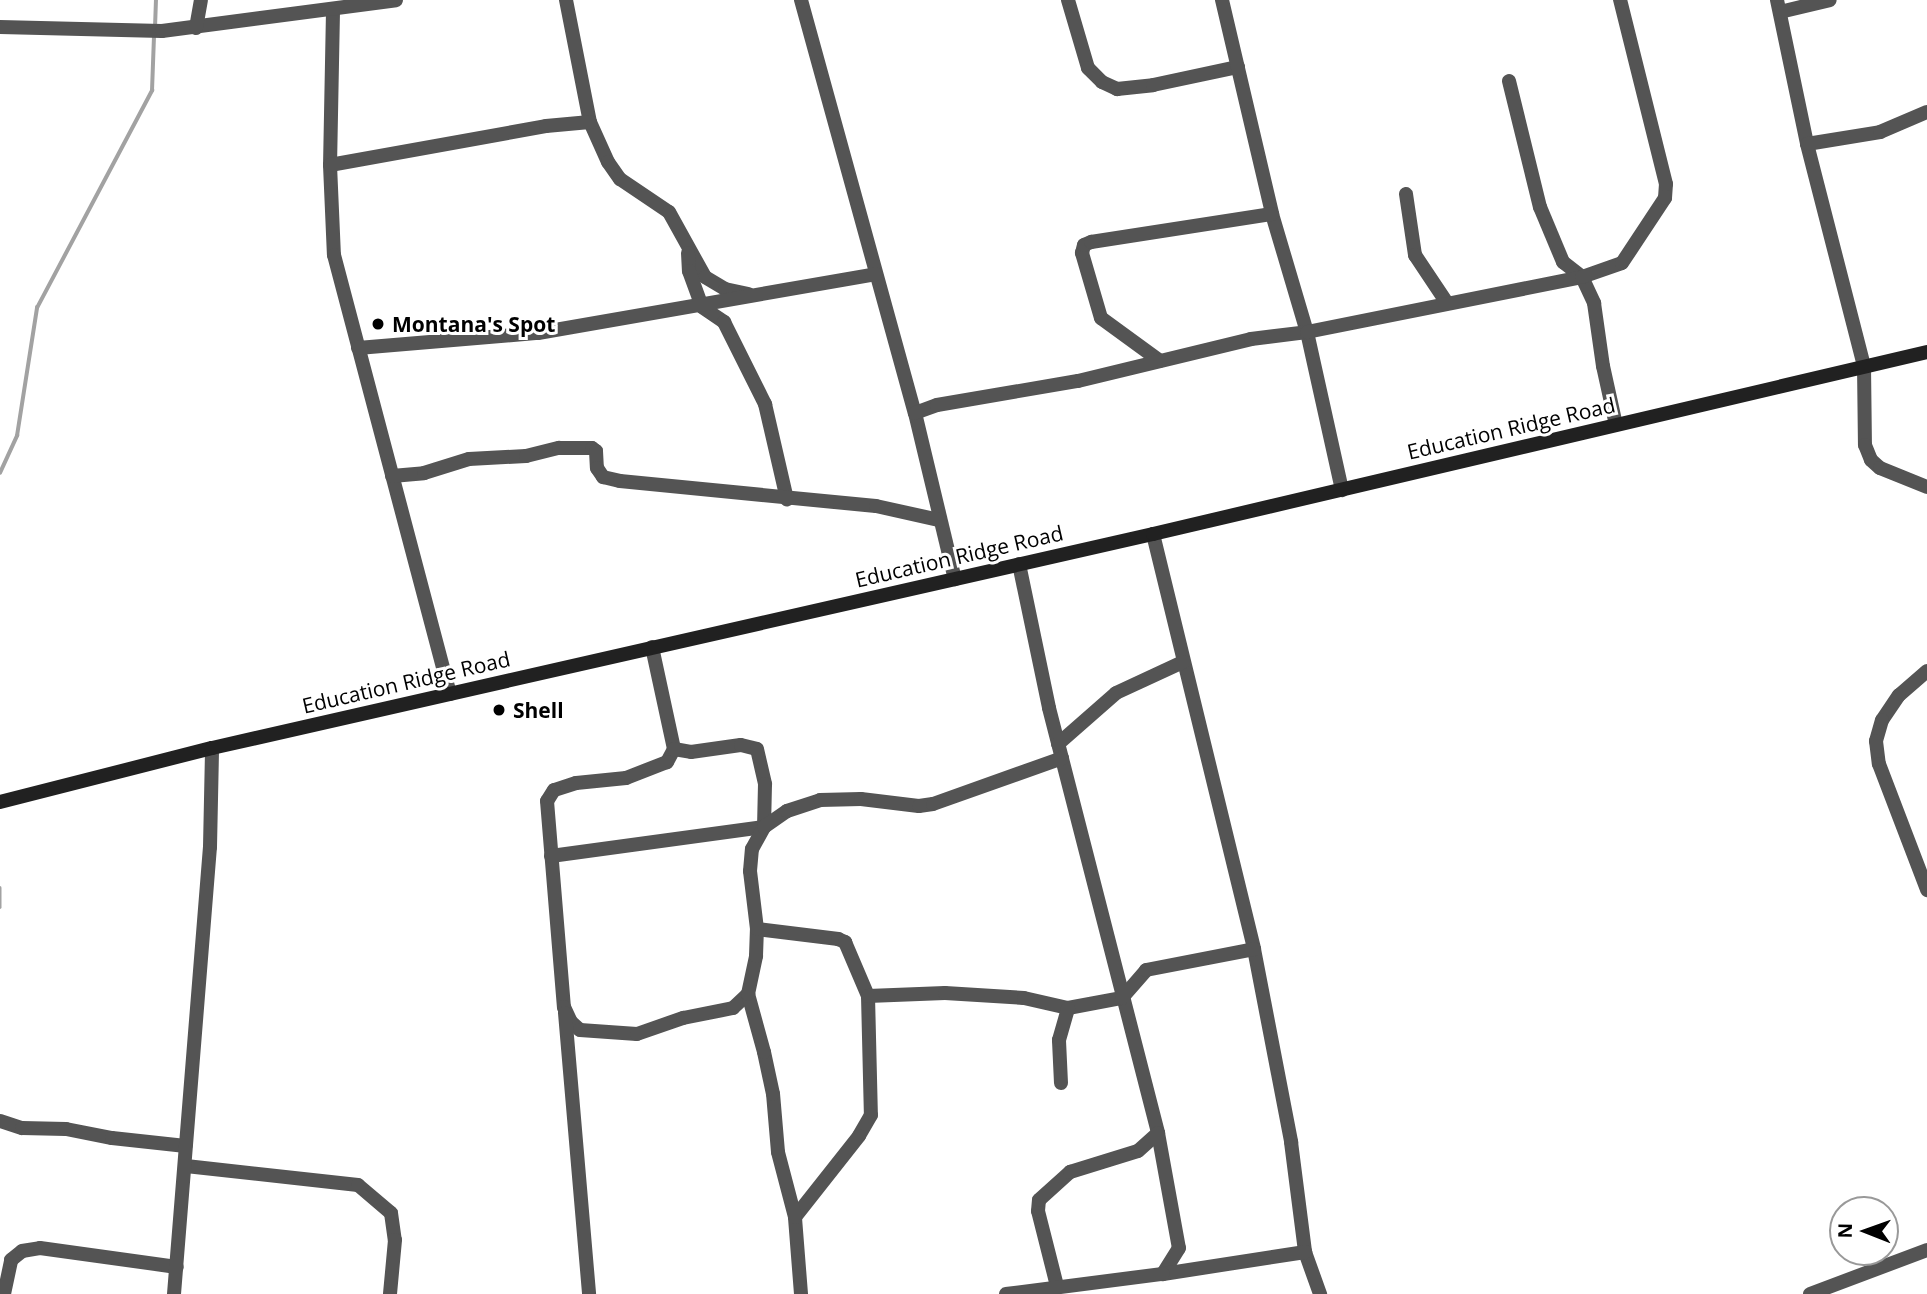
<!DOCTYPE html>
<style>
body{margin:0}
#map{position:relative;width:1927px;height:1294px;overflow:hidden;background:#fff;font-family:"Open Sans",sans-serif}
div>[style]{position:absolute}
.stream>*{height:3.5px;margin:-1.75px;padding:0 1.75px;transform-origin:1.75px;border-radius:1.75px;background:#a2a2a2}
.minor>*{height:14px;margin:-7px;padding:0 7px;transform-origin:7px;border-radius:7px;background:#545454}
.secondary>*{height:14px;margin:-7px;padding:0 7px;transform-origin:7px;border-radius:7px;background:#212121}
.dots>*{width:19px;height:19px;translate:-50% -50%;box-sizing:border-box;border:4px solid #fff;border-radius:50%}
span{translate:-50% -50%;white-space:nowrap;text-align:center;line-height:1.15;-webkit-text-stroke:6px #fff;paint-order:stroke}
.poi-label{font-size:21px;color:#000;font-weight:700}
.left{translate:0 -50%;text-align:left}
.street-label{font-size:21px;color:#000}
.north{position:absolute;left:1829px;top:1196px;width:70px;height:70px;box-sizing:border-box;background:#fff;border:2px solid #999;border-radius:50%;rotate:271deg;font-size:19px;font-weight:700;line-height:28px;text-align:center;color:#000}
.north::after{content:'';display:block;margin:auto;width:24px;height:32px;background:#000;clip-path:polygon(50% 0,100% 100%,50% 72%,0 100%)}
</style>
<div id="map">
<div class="stream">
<i style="left:155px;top:28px;width:28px;rotate:-88deg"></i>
<i style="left:0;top:473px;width:41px;rotate:-65.3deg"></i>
<i style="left:17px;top:436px;width:130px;rotate:-81.1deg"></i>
<i style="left:37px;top:308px;width:246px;rotate:-62.1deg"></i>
<i style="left:152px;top:91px;width:55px;rotate:-87.9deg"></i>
<i style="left:0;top:888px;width:19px;rotate:90deg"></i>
</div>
<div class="minor">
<i style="left:566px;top:0;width:124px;rotate:78.9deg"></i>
<i style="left:590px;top:122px;width:44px;rotate:65.8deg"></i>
<i style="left:608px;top:162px;width:21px;rotate:55deg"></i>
<i style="left:620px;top:179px;width:59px;rotate:34deg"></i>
<i style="left:669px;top:212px;width:74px;rotate:61deg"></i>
<i style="left:705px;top:277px;width:23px;rotate:31deg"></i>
<i style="left:725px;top:289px;width:24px;rotate:12deg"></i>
<i style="left:801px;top:0;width:428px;rotate:74.6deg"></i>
<i style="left:915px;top:413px;width:171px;rotate:76.5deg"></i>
<i style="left:1068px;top:0;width:71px;rotate:73.6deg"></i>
<i style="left:1088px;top:68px;width:20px;rotate:45deg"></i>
<i style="left:1102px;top:82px;width:17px;rotate:25deg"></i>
<i style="left:1117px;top:89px;width:36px;rotate:-6deg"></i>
<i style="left:1153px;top:85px;width:87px;rotate:-12deg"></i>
<i style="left:1222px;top:0;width:220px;rotate:76.8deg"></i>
<i style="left:1272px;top:214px;width:123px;rotate:73.5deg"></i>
<i style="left:1307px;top:332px;width:162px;rotate:77.5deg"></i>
<i style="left:1777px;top:0;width:147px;rotate:78.2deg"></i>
<i style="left:1807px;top:144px;width:229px;rotate:75.6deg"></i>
<i style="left:1864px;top:366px;width:79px;rotate:89.3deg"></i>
<i style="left:1865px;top:445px;width:16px;rotate:68deg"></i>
<i style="left:1871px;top:460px;width:12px;rotate:42deg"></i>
<i style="left:1880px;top:468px;width:51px;rotate:22deg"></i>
<i style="left:333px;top:11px;width:154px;rotate:91.1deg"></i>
<i style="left:330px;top:165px;width:90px;rotate:87.5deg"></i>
<i style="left:334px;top:255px;width:454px;rotate:75.2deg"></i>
<i style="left:1780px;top:12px;width:51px;rotate:-13.5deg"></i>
<i style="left:0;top:27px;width:162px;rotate:1.4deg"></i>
<i style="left:162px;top:31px;width:236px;rotate:-7.5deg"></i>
<i style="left:196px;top:28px;width:28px;rotate:-80deg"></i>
<i style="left:1509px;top:81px;width:130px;rotate:76.2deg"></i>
<i style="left:1540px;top:207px;width:60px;rotate:67.3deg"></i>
<i style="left:1563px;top:262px;width:24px;rotate:38deg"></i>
<i style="left:1582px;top:277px;width:29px;rotate:65deg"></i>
<i style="left:1594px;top:303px;width:64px;rotate:81.9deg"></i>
<i style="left:1603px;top:366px;width:60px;rotate:77.6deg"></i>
<i style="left:1807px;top:144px;width:74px;rotate:-9.3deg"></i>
<i style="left:1880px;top:132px;width:51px;rotate:-23.1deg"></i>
<i style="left:330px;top:165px;width:219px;rotate:-10.2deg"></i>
<i style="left:546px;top:126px;width:44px;rotate:-5.2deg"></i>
<i style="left:1406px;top:194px;width:62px;rotate:81.6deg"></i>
<i style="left:1415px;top:255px;width:58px;rotate:56.3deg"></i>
<i style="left:688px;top:253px;width:18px;rotate:87deg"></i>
<i style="left:689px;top:271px;width:38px;rotate:70deg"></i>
<i style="left:702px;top:307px;width:27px;rotate:34deg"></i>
<i style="left:724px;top:322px;width:92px;rotate:63.4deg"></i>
<i style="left:765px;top:404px;width:98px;rotate:77deg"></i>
<i style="left:358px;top:348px;width:181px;rotate:-4.8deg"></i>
<i style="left:538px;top:333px;width:343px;rotate:-9.9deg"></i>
<i style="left:1160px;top:361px;width:73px;rotate:-143.9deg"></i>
<i style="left:1101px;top:318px;width:68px;rotate:-106.3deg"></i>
<i style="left:1082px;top:253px;width:8px;rotate:-76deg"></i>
<i style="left:1084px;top:245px;width:8px;rotate:-23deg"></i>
<i style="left:1091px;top:242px;width:183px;rotate:-8.8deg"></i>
<i style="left:915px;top:413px;width:23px;rotate:-20deg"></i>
<i style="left:937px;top:405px;width:143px;rotate:-9.7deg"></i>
<i style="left:1078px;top:381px;width:178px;rotate:-13.6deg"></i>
<i style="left:1251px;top:339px;width:56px;rotate:-7.1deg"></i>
<i style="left:1307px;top:332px;width:280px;rotate:-11.3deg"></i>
<i style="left:1582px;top:277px;width:42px;rotate:-19.3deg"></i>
<i style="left:1622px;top:263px;width:78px;rotate:-56.5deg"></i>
<i style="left:1665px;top:198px;width:14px;rotate:-86deg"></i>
<i style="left:1666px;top:184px;width:190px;rotate:-104deg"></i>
<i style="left:392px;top:476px;width:32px;rotate:-5deg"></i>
<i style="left:424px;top:473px;width:47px;rotate:-17.3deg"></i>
<i style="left:469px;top:459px;width:57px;rotate:-3deg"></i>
<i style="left:526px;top:456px;width:34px;rotate:-14deg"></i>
<i style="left:559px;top:448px;width:33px"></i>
<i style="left:592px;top:448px;width:5px;rotate:37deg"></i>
<i style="left:596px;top:451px;width:17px;rotate:87deg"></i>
<i style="left:597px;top:468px;width:11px;rotate:56deg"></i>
<i style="left:603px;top:477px;width:17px;rotate:13deg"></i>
<i style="left:620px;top:481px;width:257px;rotate:5.6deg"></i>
<i style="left:876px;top:506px;width:65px;rotate:12.5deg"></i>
<i style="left:1153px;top:534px;width:427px;rotate:76.3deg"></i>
<i style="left:1254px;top:949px;width:197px;rotate:79.1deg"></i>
<i style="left:1291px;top:1142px;width:111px;rotate:82.7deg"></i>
<i style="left:1305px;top:1252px;width:45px;rotate:70.3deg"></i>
<i style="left:1019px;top:564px;width:147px;rotate:78.2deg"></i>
<i style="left:1049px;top:708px;width:439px;rotate:75.6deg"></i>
<i style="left:1158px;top:1133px;width:117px;rotate:79.7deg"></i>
<i style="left:1179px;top:1248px;width:31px;rotate:122deg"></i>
<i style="left:1163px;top:1274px;width:144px;rotate:-8.8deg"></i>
<i style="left:652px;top:647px;width:104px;rotate:77.8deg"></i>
<i style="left:674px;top:749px;width:15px;rotate:118deg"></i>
<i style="left:667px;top:762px;width:44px;rotate:158.7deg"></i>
<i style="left:626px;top:778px;width:50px;rotate:174.3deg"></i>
<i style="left:576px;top:783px;width:23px;rotate:162deg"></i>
<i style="left:554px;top:790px;width:13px;rotate:122deg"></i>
<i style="left:547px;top:801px;width:207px;rotate:85.3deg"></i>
<i style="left:564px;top:1007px;width:17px;rotate:65deg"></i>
<i style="left:571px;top:1022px;width:12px;rotate:42deg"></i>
<i style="left:580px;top:1030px;width:57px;rotate:4deg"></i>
<i style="left:637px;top:1034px;width:49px;rotate:-19.2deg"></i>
<i style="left:683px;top:1018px;width:51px;rotate:-11.3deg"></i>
<i style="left:733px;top:1008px;width:21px;rotate:-43deg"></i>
<i style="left:1927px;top:671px;width:37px;rotate:139deg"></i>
<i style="left:1899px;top:695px;width:30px;rotate:124deg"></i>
<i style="left:1882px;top:720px;width:22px;rotate:106deg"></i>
<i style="left:1876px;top:741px;width:23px;rotate:83deg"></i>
<i style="left:1879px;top:764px;width:135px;rotate:69.1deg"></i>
<i style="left:1058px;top:744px;width:77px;rotate:-41.3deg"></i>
<i style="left:1116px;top:693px;width:74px;rotate:-24.8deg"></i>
<i style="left:674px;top:749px;width:17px;rotate:10deg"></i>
<i style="left:691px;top:752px;width:50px;rotate:-8deg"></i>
<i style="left:741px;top:745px;width:16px;rotate:14deg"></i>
<i style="left:757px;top:749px;width:36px;rotate:77deg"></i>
<i style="left:765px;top:784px;width:43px;rotate:91.3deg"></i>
<i style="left:551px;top:856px;width:215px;rotate:-7.8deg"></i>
<i style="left:757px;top:929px;width:82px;rotate:7deg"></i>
<i style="left:838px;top:939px;width:8px;rotate:23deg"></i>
<i style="left:845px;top:942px;width:59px;rotate:66.9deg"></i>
<i style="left:868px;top:996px;width:119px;rotate:88.6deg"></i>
<i style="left:871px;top:1115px;width:24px;rotate:120deg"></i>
<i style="left:859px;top:1136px;width:103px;rotate:128.3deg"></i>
<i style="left:868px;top:996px;width:77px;rotate:-2.2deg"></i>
<i style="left:945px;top:993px;width:79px;rotate:3.6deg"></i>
<i style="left:1024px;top:998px;width:45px;rotate:12.8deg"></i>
<i style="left:1068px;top:1008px;width:55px;rotate:-10.5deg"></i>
<i style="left:1122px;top:998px;width:37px;rotate:-49deg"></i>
<i style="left:1146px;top:970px;width:110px;rotate:-11deg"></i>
<i style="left:565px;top:1013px;width:282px;rotate:85.1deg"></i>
<i style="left:1061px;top:1083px;width:43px;rotate:-92.7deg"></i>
<i style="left:1059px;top:1040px;width:33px;rotate:-74deg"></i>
<i style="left:0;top:1121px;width:23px;rotate:18deg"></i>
<i style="left:22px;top:1128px;width:44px;rotate:1.3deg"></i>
<i style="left:66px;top:1129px;width:47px;rotate:11.1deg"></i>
<i style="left:112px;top:1138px;width:74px;rotate:6.2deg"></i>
<i style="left:186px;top:1166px;width:173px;rotate:6.3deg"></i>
<i style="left:358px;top:1185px;width:43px;rotate:40.3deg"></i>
<i style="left:391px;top:1213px;width:27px;rotate:82deg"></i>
<i style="left:395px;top:1240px;width:54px;rotate:95.3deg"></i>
<i style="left:1057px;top:1286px;width:77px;rotate:-104.2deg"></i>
<i style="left:1038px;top:1211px;width:11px;rotate:-85deg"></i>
<i style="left:1039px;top:1200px;width:42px;rotate:-42.1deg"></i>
<i style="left:1070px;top:1172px;width:71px;rotate:-17.2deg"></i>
<i style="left:1138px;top:1151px;width:27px;rotate:-42deg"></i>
<i style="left:4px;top:1294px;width:35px;rotate:-78deg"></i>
<i style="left:11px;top:1260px;width:14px;rotate:-39deg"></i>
<i style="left:22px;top:1251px;width:18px;rotate:-9deg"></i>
<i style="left:40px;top:1248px;width:138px;rotate:7.9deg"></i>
<i style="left:174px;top:1294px;width:448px;rotate:-85.4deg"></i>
<i style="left:210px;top:847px;width:99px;rotate:-88.8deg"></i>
<i style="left:801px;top:1294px;width:77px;rotate:-94.5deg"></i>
<i style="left:795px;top:1217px;width:67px;rotate:-104.7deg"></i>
<i style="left:778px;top:1152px;width:58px;rotate:-94.9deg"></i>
<i style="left:773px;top:1094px;width:43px;rotate:-102.1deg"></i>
<i style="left:764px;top:1052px;width:60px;rotate:-105.4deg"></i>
<i style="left:748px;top:994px;width:39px;rotate:-78deg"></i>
<i style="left:756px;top:956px;width:27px;rotate:-88deg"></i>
<i style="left:757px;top:929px;width:58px;rotate:-96.9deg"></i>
<i style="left:750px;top:871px;width:22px;rotate:-85deg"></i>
<i style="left:752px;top:849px;width:25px;rotate:-61deg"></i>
<i style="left:764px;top:827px;width:28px;rotate:-35deg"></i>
<i style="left:787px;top:811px;width:35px;rotate:-18deg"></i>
<i style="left:820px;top:800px;width:41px;rotate:-1.4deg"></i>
<i style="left:861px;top:799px;width:58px;rotate:6.9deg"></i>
<i style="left:919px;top:806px;width:14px;rotate:-8deg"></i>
<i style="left:933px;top:804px;width:137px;rotate:-19.6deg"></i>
<i style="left:1006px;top:1294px;width:158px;rotate:-7.3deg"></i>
<i style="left:1810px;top:1294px;width:125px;rotate:-20.6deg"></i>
</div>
<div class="secondary">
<i style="left:0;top:802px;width:219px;rotate:-14.3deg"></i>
<i style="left:212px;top:748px;width:965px;rotate:-12.81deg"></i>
<i style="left:1153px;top:534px;width:795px;rotate:-13.23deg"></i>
</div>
<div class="dots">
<i style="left:378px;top:324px;background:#000"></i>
<i style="left:499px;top:710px;background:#000"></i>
</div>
<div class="poi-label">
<span class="left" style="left:392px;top:324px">Montana's Spot</span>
<span class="left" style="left:513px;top:710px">Shell</span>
</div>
<div class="street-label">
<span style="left:1511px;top:428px;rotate:-13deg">Education Ridge Road</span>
<span style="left:959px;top:556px;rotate:-13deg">Education Ridge Road</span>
<span style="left:406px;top:682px;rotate:-13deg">Education Ridge Road</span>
</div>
<div class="north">N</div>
</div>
